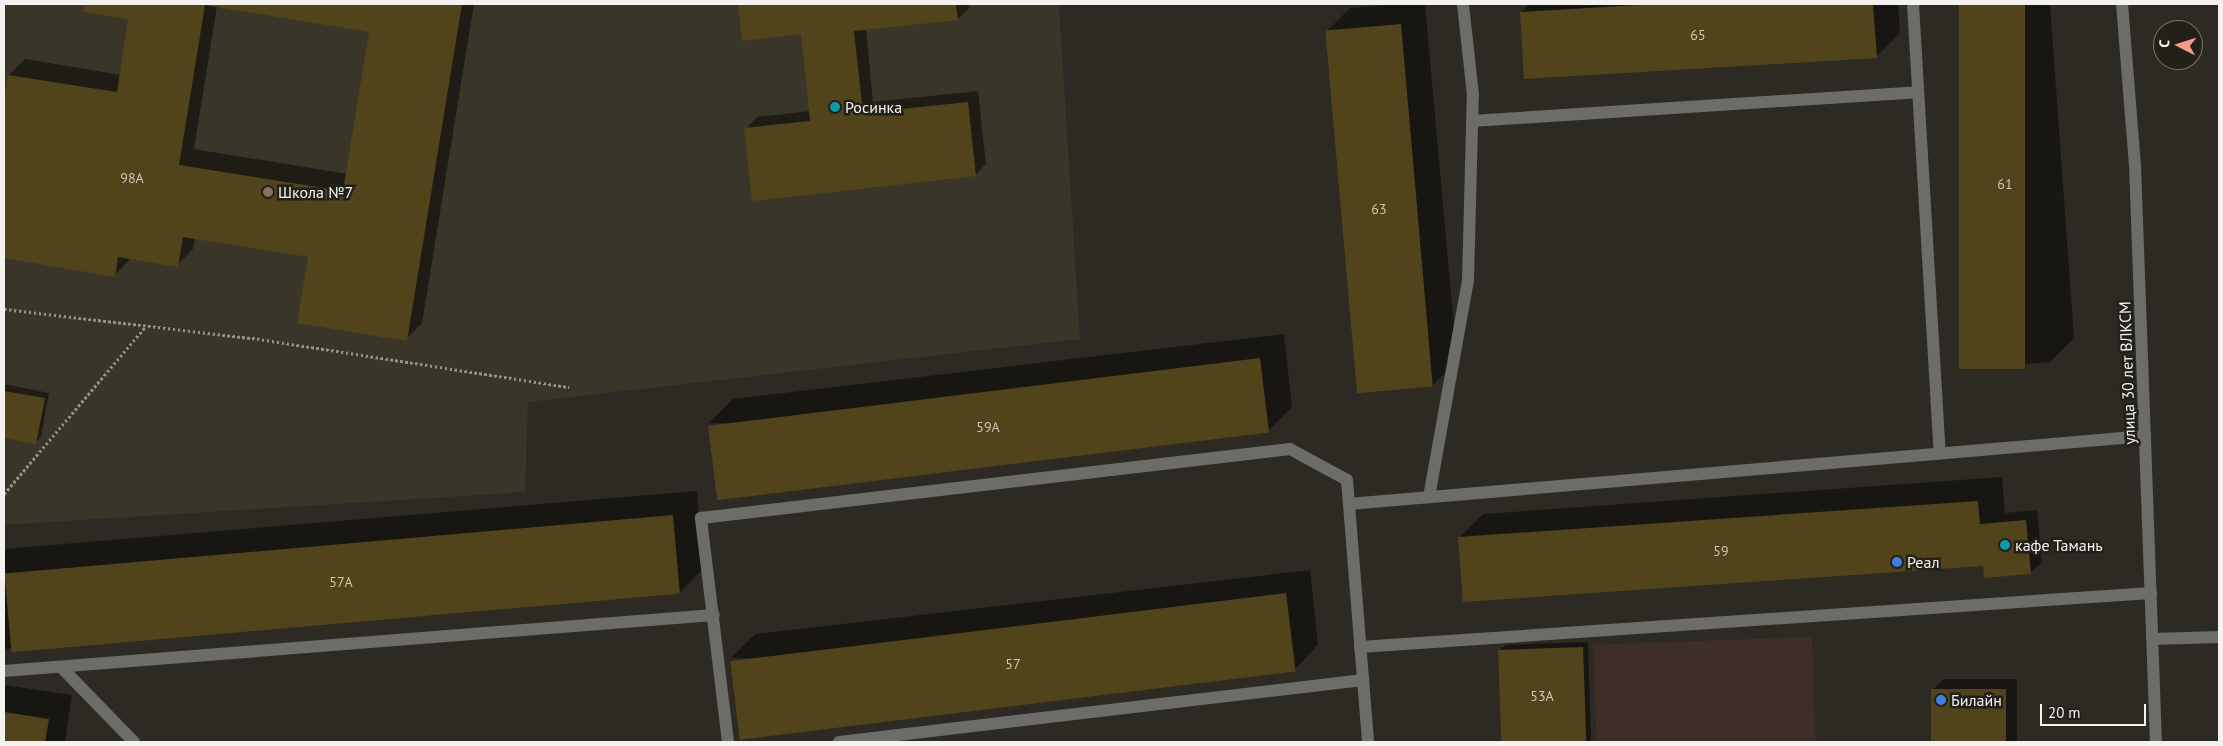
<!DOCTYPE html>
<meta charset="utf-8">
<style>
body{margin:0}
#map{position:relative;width:2223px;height:746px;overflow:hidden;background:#2c2a23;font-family:"PT Sans",sans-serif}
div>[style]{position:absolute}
.commercial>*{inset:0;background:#3f2d27;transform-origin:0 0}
.built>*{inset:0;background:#393529}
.shadow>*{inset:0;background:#0007}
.building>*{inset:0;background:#51441a;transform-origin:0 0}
.path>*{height:3px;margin-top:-1.5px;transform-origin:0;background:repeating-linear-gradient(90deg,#94928d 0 2.5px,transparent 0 5px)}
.lane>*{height:12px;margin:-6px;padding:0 6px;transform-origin:6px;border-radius:6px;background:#6c6c69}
.street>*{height:12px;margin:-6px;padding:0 6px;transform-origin:6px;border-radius:6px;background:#6c6c69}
.dots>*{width:14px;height:14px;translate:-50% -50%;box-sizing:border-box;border:2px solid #23201a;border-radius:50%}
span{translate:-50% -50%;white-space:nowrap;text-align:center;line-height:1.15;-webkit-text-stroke:5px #23201a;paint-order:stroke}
.number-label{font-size:14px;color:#cbc6b9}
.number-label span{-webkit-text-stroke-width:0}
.poi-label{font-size:16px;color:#f4f2ee}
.left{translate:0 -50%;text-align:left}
.street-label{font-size:16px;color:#f4f2ee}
.frame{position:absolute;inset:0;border:5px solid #f4f2ee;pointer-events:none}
.north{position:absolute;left:2153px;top:20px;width:50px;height:50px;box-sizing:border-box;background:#23201a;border:1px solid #77746f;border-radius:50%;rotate:275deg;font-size:14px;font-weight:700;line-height:20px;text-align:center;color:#f4f2ee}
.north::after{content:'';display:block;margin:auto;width:18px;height:22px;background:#f49d8b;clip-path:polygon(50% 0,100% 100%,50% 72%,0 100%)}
.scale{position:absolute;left:2040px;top:704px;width:106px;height:22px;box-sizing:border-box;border:2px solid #f4f2ee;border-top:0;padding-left:6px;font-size:15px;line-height:18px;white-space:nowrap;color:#f4f2ee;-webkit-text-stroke:4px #23201a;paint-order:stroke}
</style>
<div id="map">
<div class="commercial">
<i style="left:1812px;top:637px;width:105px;height:219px;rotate:88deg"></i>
</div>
<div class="built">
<i style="clip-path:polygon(4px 4px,1059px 4px,1080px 339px,528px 402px,525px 492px,4px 525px)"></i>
</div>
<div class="shadow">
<i style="clip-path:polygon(evenodd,86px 4px,474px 4px,422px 323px,406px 339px,309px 256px,195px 238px,193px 249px,177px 265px,131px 258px,115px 275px,4px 257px,4px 108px,9px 75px,25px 59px,121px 75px,130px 18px,84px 11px,86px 4px,217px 6px,370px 31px,347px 174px,194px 149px,217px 6px)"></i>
<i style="clip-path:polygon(739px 4px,968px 4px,969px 8px,958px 19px,866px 29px,873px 102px,978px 91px,986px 164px,975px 175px,746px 129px,757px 117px,810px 111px,802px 33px,743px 39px)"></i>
<i style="clip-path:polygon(1397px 4px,1425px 4px,1457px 361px,1433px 385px,1326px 32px,1350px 8px)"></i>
<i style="clip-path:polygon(1530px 4px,1898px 4px,1900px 33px,1876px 57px,1521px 12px)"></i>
<i style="clip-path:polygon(1960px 4px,2050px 4px,2074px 338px,2050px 362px,1986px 367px)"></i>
<i style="clip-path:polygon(1284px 334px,1292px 407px,1268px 431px,709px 423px,733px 399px)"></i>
<i style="clip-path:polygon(4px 384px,49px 393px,41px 437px,35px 443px,4px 437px)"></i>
<i style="clip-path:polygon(2002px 477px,2005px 513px,2037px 510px,2042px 562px,2030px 573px,1984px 564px,1459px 538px,1483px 514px)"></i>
<i style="clip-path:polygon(697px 491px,703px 569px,679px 593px,4px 649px,4px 549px)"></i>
<i style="clip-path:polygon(1310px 570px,1318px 645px,1295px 669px,731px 658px,755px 634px)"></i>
<i style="clip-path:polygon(1588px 642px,1591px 742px,1503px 742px,1500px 650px,1505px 645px)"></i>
<i style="clip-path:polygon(1944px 679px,2017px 679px,2017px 742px,1932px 742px,1932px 690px)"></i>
<i style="clip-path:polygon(4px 685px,72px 695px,65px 742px,4px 742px)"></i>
</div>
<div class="building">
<i style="clip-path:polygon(evenodd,84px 4px,462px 4px,407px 341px,297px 323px,308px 257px,183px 237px,178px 267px,118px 257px,115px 277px,4px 258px,4px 100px,8px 75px,117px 92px,128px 19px,83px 12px,84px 4px,205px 5px,369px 32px,343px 191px,179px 165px,205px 5px)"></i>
<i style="clip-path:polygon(738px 4px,956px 4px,958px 20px,854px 31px,863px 113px,968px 102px,976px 176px,752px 201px,744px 128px,810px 121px,801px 34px,742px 41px)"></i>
<i style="clip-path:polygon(1656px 4px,1873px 4px,1877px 58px,1524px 79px,1520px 12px)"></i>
<i style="left:1959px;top:4px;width:66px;height:365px"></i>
<i style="left:1401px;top:24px;width:364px;height:76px;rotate:85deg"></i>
<i style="left:1260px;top:358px;width:75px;height:556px;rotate:83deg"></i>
<i style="clip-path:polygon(4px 391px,45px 398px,36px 444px,4px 438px)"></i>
<i style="clip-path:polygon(1978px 501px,1980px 524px,2026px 520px,2031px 574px,1984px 578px,1983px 566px,1463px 602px,1458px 537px)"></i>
<i style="left:673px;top:515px;width:79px;height:671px;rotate:85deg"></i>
<i style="left:1286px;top:593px;width:79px;height:560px;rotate:83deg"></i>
<i style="left:1583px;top:647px;width:95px;height:85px;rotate:88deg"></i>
<i style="left:1931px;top:689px;width:75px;height:53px"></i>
<i style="clip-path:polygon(4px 712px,49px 719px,45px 742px,4px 742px)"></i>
</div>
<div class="path">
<i style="left:4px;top:309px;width:250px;rotate:6.7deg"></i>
<i style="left:252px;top:338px;width:321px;rotate:8.8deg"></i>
<i style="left:4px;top:494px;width:220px;rotate:-49.8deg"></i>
</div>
<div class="lane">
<i style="left:1913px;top:4px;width:450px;rotate:86.6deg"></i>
<i style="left:1472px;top:121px;width:447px;rotate:-3.7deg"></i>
<i style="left:1429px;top:497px;width:220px;rotate:-79.8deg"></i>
<i style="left:1468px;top:280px;width:185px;rotate:-88.5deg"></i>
<i style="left:1473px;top:95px;width:92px;rotate:-96.3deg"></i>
<i style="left:1349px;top:504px;width:799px;rotate:-4.88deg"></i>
<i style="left:2153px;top:639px;width:66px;rotate:-1.7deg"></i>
<i style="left:1360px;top:647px;width:793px;rotate:-3.91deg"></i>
<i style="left:61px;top:667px;width:105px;rotate:45.8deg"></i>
<i style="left:4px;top:671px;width:712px;rotate:-4.51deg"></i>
<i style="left:728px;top:742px;width:226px;rotate:-96.9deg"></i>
<i style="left:701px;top:518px;width:593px;rotate:-6.68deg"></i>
<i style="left:1290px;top:449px;width:65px;rotate:28.5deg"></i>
<i style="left:1347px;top:480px;width:263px;rotate:85.4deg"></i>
<i style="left:839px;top:742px;width:528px;rotate:-6.75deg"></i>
</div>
<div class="street">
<i style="left:2122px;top:4px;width:162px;rotate:85.4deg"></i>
<i style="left:2135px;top:165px;width:577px;rotate:87.92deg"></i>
</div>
<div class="dots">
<i style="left:835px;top:107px;background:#0f9aa8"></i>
<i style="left:268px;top:192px;background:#8d6e63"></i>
<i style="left:2005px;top:545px;background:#0f9aa8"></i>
<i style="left:1897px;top:562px;background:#3f7fe0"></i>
<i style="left:1941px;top:700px;background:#3f7fe0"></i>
</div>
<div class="number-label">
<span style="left:1698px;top:35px">65</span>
<span style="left:132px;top:178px">98А</span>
<span style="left:2005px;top:184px">61</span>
<span style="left:1379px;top:209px">63</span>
<span style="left:988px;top:427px">59А</span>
<span style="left:1721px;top:551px">59</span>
<span style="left:341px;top:582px">57А</span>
<span style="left:1013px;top:664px">57</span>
<span style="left:1542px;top:696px">53А</span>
</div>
<div class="poi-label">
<span class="left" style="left:845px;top:107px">Росинка</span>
<span class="left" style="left:278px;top:192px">Школа №7</span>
<span class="left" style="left:2015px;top:545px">кафе Тамань</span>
<span class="left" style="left:1907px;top:562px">Реал</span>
<span class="left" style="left:1951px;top:700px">Билайн</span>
</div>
<div class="street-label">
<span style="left:2127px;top:373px;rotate:-92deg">улица 30 лет ВЛКСМ</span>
</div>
<div class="frame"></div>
<div class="north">С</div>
<div class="scale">20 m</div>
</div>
